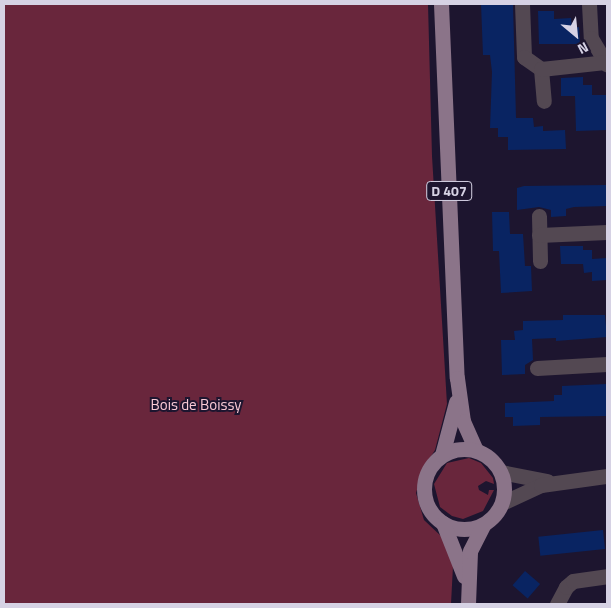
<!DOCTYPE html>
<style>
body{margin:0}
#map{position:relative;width:611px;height:608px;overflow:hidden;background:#1d152f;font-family:"Titillium Web",sans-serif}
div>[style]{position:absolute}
.green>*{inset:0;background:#69263c}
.building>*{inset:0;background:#092462;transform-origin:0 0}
.minor>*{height:15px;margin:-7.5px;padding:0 7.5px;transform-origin:7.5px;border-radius:7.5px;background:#534852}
.major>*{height:15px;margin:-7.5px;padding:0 7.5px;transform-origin:7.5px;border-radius:7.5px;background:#8b7489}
.major>.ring{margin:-7.5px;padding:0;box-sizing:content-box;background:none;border:15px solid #8b7489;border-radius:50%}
span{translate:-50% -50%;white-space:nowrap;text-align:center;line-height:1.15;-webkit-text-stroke:4px #1d152f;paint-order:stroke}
.shield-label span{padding:1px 4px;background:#1d152f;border:1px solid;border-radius:4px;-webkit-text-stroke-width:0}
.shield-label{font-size:14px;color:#d6d2e4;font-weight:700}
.park-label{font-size:15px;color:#fac9d5}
.frame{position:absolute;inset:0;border:5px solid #d6d2e4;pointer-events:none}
.north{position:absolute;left:551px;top:10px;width:50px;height:50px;-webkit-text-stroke:4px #1d152f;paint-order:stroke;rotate:152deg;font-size:14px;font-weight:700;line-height:20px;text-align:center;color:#d6d2e4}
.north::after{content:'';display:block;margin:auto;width:18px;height:22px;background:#d6d2e4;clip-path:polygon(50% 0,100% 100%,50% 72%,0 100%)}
</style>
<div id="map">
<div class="green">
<i style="clip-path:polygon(4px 4px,428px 4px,432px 156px,447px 404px,435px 450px,423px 469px,416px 493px,424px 520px,443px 538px,453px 566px,451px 604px,4px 604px)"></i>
<i style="clip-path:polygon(469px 458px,481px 463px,493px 478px,494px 484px,486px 481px,478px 486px,479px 490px,488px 495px,489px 490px,494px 490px,483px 511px,463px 519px,452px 516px,440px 507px,434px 484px,447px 463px)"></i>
</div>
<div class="building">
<i style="clip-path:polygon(481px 4px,513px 4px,516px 118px,533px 118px,534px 127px,543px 126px,543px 131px,565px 130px,566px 149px,508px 150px,508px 137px,498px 137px,498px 128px,490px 128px,492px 72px,490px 55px,483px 55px)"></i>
<i style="clip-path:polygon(538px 11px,554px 11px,554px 19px,571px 18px,572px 28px,579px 27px,580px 44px,539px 44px)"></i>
<i style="clip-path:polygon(583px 77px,583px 85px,592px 85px,592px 95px,606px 95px,607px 130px,576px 131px,575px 96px,561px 96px,561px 78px)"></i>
<i style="clip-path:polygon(607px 185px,607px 206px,574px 207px,566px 209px,566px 216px,551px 217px,551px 210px,539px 207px,517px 210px,517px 188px,524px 186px)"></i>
<i style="clip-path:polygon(492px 212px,509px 212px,510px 234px,523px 234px,525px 266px,531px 266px,532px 291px,501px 293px,499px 251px,493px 251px)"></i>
<i style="clip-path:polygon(560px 246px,583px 246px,583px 250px,592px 250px,592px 259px,607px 258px,607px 280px,592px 281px,592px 272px,584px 273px,583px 264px,561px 264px)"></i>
<i style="clip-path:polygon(563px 315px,605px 315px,607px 337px,556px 341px,556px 338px,532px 339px,533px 360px,525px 365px,525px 374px,502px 375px,501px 340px,515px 340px,514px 331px,523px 330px,523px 321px,563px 320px)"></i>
<i style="clip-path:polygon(607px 384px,607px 416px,540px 417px,540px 425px,513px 426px,513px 417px,505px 417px,505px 403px,554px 401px,554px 395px,562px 395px,562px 386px)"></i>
<i style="left:603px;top:530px;width:19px;height:65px;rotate:84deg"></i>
<i style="left:525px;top:571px;width:20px;height:19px;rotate:41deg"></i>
</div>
<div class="minor">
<i style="left:522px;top:4px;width:53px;rotate:87.8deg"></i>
<i style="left:524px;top:57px;width:21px;rotate:35deg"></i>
<i style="left:541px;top:69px;width:32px;rotate:85deg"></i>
<i style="left:589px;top:4px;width:34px;rotate:87deg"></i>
<i style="left:591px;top:38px;width:31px;rotate:59deg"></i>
<i style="left:541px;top:69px;width:64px;rotate:-6.2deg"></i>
<i style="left:539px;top:216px;width:45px;rotate:88.7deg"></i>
<i style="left:539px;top:235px;width:68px;rotate:-2.5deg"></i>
<i style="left:537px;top:368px;width:70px;rotate:-3.3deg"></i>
<i style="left:501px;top:472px;width:47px;rotate:11.1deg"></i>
<i style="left:502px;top:503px;width:43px;rotate:-24.8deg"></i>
<i style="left:541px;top:485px;width:67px;rotate:-7.8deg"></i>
<i style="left:557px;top:604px;width:19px;rotate:-62deg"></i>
<i style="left:566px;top:587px;width:9px;rotate:-41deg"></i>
<i style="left:573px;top:581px;width:34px;rotate:-8deg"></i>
</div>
<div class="major">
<i style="left:441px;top:4px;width:374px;rotate:87.6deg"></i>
<i style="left:457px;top:378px;width:43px;rotate:82.1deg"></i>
<i style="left:463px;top:421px;width:32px;rotate:66deg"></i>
<i class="ring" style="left:424px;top:449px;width:65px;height:65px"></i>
<i style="left:442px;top:455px;width:55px;rotate:-75.2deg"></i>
<i style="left:443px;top:523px;width:57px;rotate:68.4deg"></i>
<i style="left:468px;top:604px;width:53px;rotate:-87.8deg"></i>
<i style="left:470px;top:551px;width:30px;rotate:-63deg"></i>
</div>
<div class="shield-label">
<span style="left:449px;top:191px">D 407</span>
</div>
<div class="park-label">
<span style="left:196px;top:405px">Bois de Boissy</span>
</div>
<div class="frame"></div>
<div class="north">N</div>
</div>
